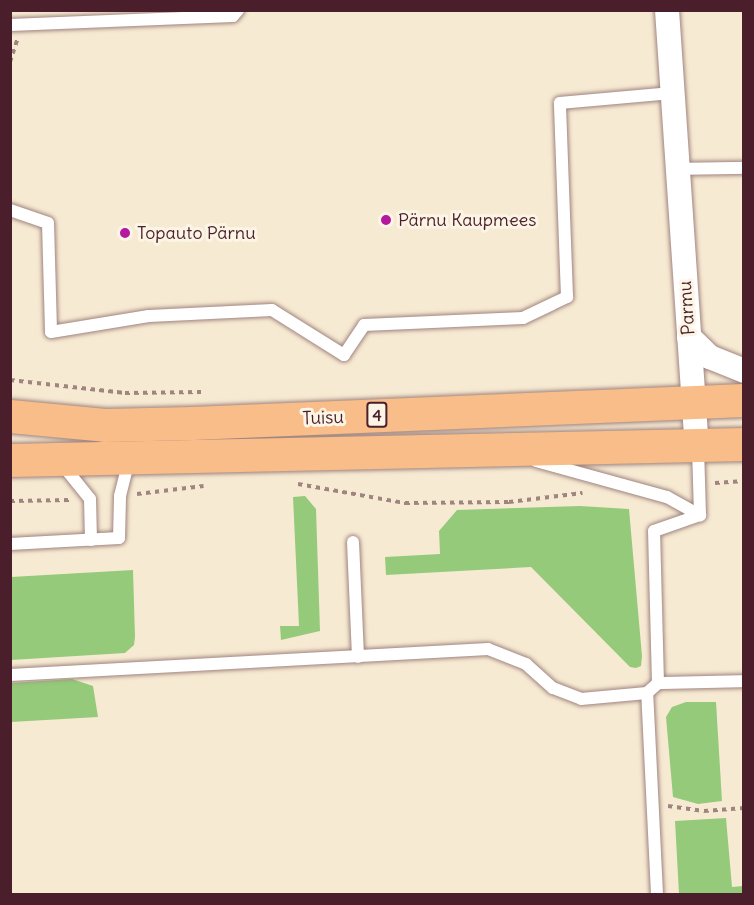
<!DOCTYPE html>
<meta charset="utf-8">
<style>
body{margin:0}
#map{position:relative;width:754px;height:905px;overflow:hidden;background:#f7ead3;font-family:Delius,sans-serif}
div>[style]{position:absolute}
.green>*{inset:0;background:#95ca7b}
.path>*{height:4px;margin-top:-2px;transform-origin:0;background:repeating-linear-gradient(90deg,#a0847f 0 4.5px,transparent 0 9px)}
.roads{filter:drop-shadow(0 0 2px #a0847f) drop-shadow(0 0 2px #a0847f)}
.service>*{height:12px;margin:-6px;padding:0 6px;transform-origin:6px;border-radius:6px;background:#fff}
.minor>*{height:24px;margin:-12px;padding:0 12px;transform-origin:12px;border-radius:12px;background:#fff}
.trunk>*{height:33px;margin:-16.5px;padding:0 16.5px;transform-origin:16.5px;border-radius:16.5px;background:#f8bd88}
.dots>*{width:16px;height:16px;translate:-50% -50%;box-sizing:border-box;border:3px solid #fcf5e5;border-radius:50%}
span{translate:-50% -50%;white-space:nowrap;text-align:center;line-height:1.15;-webkit-text-stroke:6px #fcf5e5;paint-order:stroke}
.shield-label span{padding:2px 4px;background:#fcf5e5;border:2px solid;border-radius:4px;-webkit-text-stroke-width:0}
.shield-label{font-size:16px;color:#4a1f2b;font-weight:700}
.poi-label{font-size:18px;color:#4a1f2b}
.left{translate:0 -50%;text-align:left}
.street-label{font-size:18px;color:#4a1f2b}
.frame{position:absolute;inset:0;border:12px solid #4a1f2b;pointer-events:none}
</style>
<div id="map">
<div class="green">
<i style="clip-path:polygon(305px 496px,316px 509px,320px 631px,281px 640px,280px 626px,299px 626px,293px 497px)"></i>
<i style="clip-path:polygon(580px 506px,629px 509px,642px 656px,641px 666px,636px 668px,630px 667px,531px 567px,386px 575px,385px 557px,440px 554px,439px 531px,457px 510px)"></i>
<i style="clip-path:polygon(133px 570px,135px 637px,134px 645px,125px 653px,11px 660px,11px 577px)"></i>
<i style="clip-path:polygon(72px 679px,93px 686px,98px 717px,11px 722px,11px 683px)"></i>
<i style="clip-path:polygon(686px 702px,716px 702px,722px 801px,698px 804px,673px 797px,666px 717px,672px 707px)"></i>
<i style="clip-path:polygon(726px 818px,732px 887px,743px 886px,743px 894px,679px 894px,675px 821px)"></i>
</div>
<div class="path">
<i style="left:10px;top:62px;width:23px;rotate:-72deg"></i>
<i style="left:10px;top:380px;width:116px;rotate:6.4deg"></i>
<i style="left:125px;top:393px;width:76px;rotate:-0.8deg"></i>
<i style="left:715px;top:483px;width:29px;rotate:-4deg"></i>
<i style="left:298px;top:484px;width:109px;rotate:10.1deg"></i>
<i style="left:405px;top:503px;width:104px;rotate:-0.6deg"></i>
<i style="left:509px;top:502px;width:74px;rotate:-7deg"></i>
<i style="left:137px;top:494px;width:67px;rotate:-6.8deg"></i>
<i style="left:10px;top:501px;width:60px;rotate:-1deg"></i>
<i style="left:668px;top:806px;width:36px;rotate:8deg"></i>
<i style="left:704px;top:811px;width:40px;rotate:-4.3deg"></i>
</div>
<div class="roads">
<div class="service">
<i style="left:10px;top:25px;width:223px;rotate:-2.3deg"></i>
<i style="left:233px;top:16px;width:8px;rotate:-50deg"></i>
<i style="left:677px;top:169px;width:67px;rotate:-0.9deg"></i>
<i style="left:10px;top:210px;width:40px;rotate:18.9deg"></i>
<i style="left:48px;top:223px;width:109px;rotate:88.4deg"></i>
<i style="left:51px;top:332px;width:99px;rotate:-9.3deg"></i>
<i style="left:149px;top:316px;width:123px;rotate:-2.8deg"></i>
<i style="left:272px;top:310px;width:85px;rotate:32deg"></i>
<i style="left:344px;top:355px;width:36px;rotate:-56deg"></i>
<i style="left:364px;top:325px;width:159px;rotate:-2.5deg"></i>
<i style="left:523px;top:318px;width:49px;rotate:-25.5deg"></i>
<i style="left:567px;top:297px;width:194px;rotate:-92.1deg"></i>
<i style="left:560px;top:103px;width:112px;rotate:-5.1deg"></i>
<i style="left:536px;top:461px;width:136px;rotate:15.4deg"></i>
<i style="left:667px;top:497px;width:38px;rotate:29deg"></i>
<i style="left:61px;top:463px;width:46px;rotate:51.1deg"></i>
<i style="left:90px;top:499px;width:41px;rotate:88.6deg"></i>
<i style="left:353px;top:542px;width:115px;rotate:87.5deg"></i>
<i style="left:10px;top:544px;width:109px;rotate:-3.2deg"></i>
<i style="left:119px;top:538px;width:42px;rotate:-88.6deg"></i>
<i style="left:120px;top:496px;width:37px;rotate:-76deg"></i>
<i style="left:10px;top:675px;width:479px;rotate:-3.1deg"></i>
<i style="left:488px;top:649px;width:41px;rotate:21.5deg"></i>
<i style="left:526px;top:664px;width:36px;rotate:42deg"></i>
<i style="left:553px;top:688px;width:30px;rotate:21deg"></i>
<i style="left:581px;top:699px;width:66px;rotate:-5.2deg"></i>
<i style="left:658px;top:683px;width:152px;rotate:-91.5deg"></i>
<i style="left:654px;top:531px;width:49px;rotate:-19.2deg"></i>
<i style="left:700px;top:515px;width:68px;rotate:-91.7deg"></i>
<i style="left:657px;top:894px;width:201px;rotate:-92.8deg"></i>
<i style="left:647px;top:693px;width:15px;rotate:-42deg"></i>
<i style="left:658px;top:683px;width:86px;rotate:-1.3deg"></i>
</div>
<div class="minor">
<i style="left:667px;top:10px;width:437px;rotate:86.1deg"></i>
<i style="left:689px;top:337px;width:29px;rotate:44deg"></i>
<i style="left:710px;top:357px;width:37px;rotate:22deg"></i>
</div>
<div class="trunk">
<i style="left:10px;top:416px;width:95px;rotate:5.4deg"></i>
<i style="left:105px;top:425px;width:87px;rotate:-1.3deg"></i>
<i style="left:192px;top:423px;width:552px;rotate:-2.39deg"></i>
<i style="left:10px;top:460px;width:734px;rotate:-1.25deg"></i>
</div>
</div>
<div class="dots">
<i style="left:386px;top:220px;background:#b5179e"></i>
<i style="left:125px;top:233px;background:#b5179e"></i>
</div>
<div class="shield-label">
<span style="left:377px;top:415px">4</span>
</div>
<div class="poi-label">
<span class="left" style="left:398px;top:220px">Pärnu Kaupmees</span>
<span class="left" style="left:137px;top:233px">Topauto Pärnu</span>
</div>
<div class="street-label">
<span style="left:687px;top:308px;rotate:-94deg">Parmu</span>
<span style="left:323px;top:418px;rotate:-2deg">Tuisu</span>
</div>
<div class="frame"></div>
</div>
